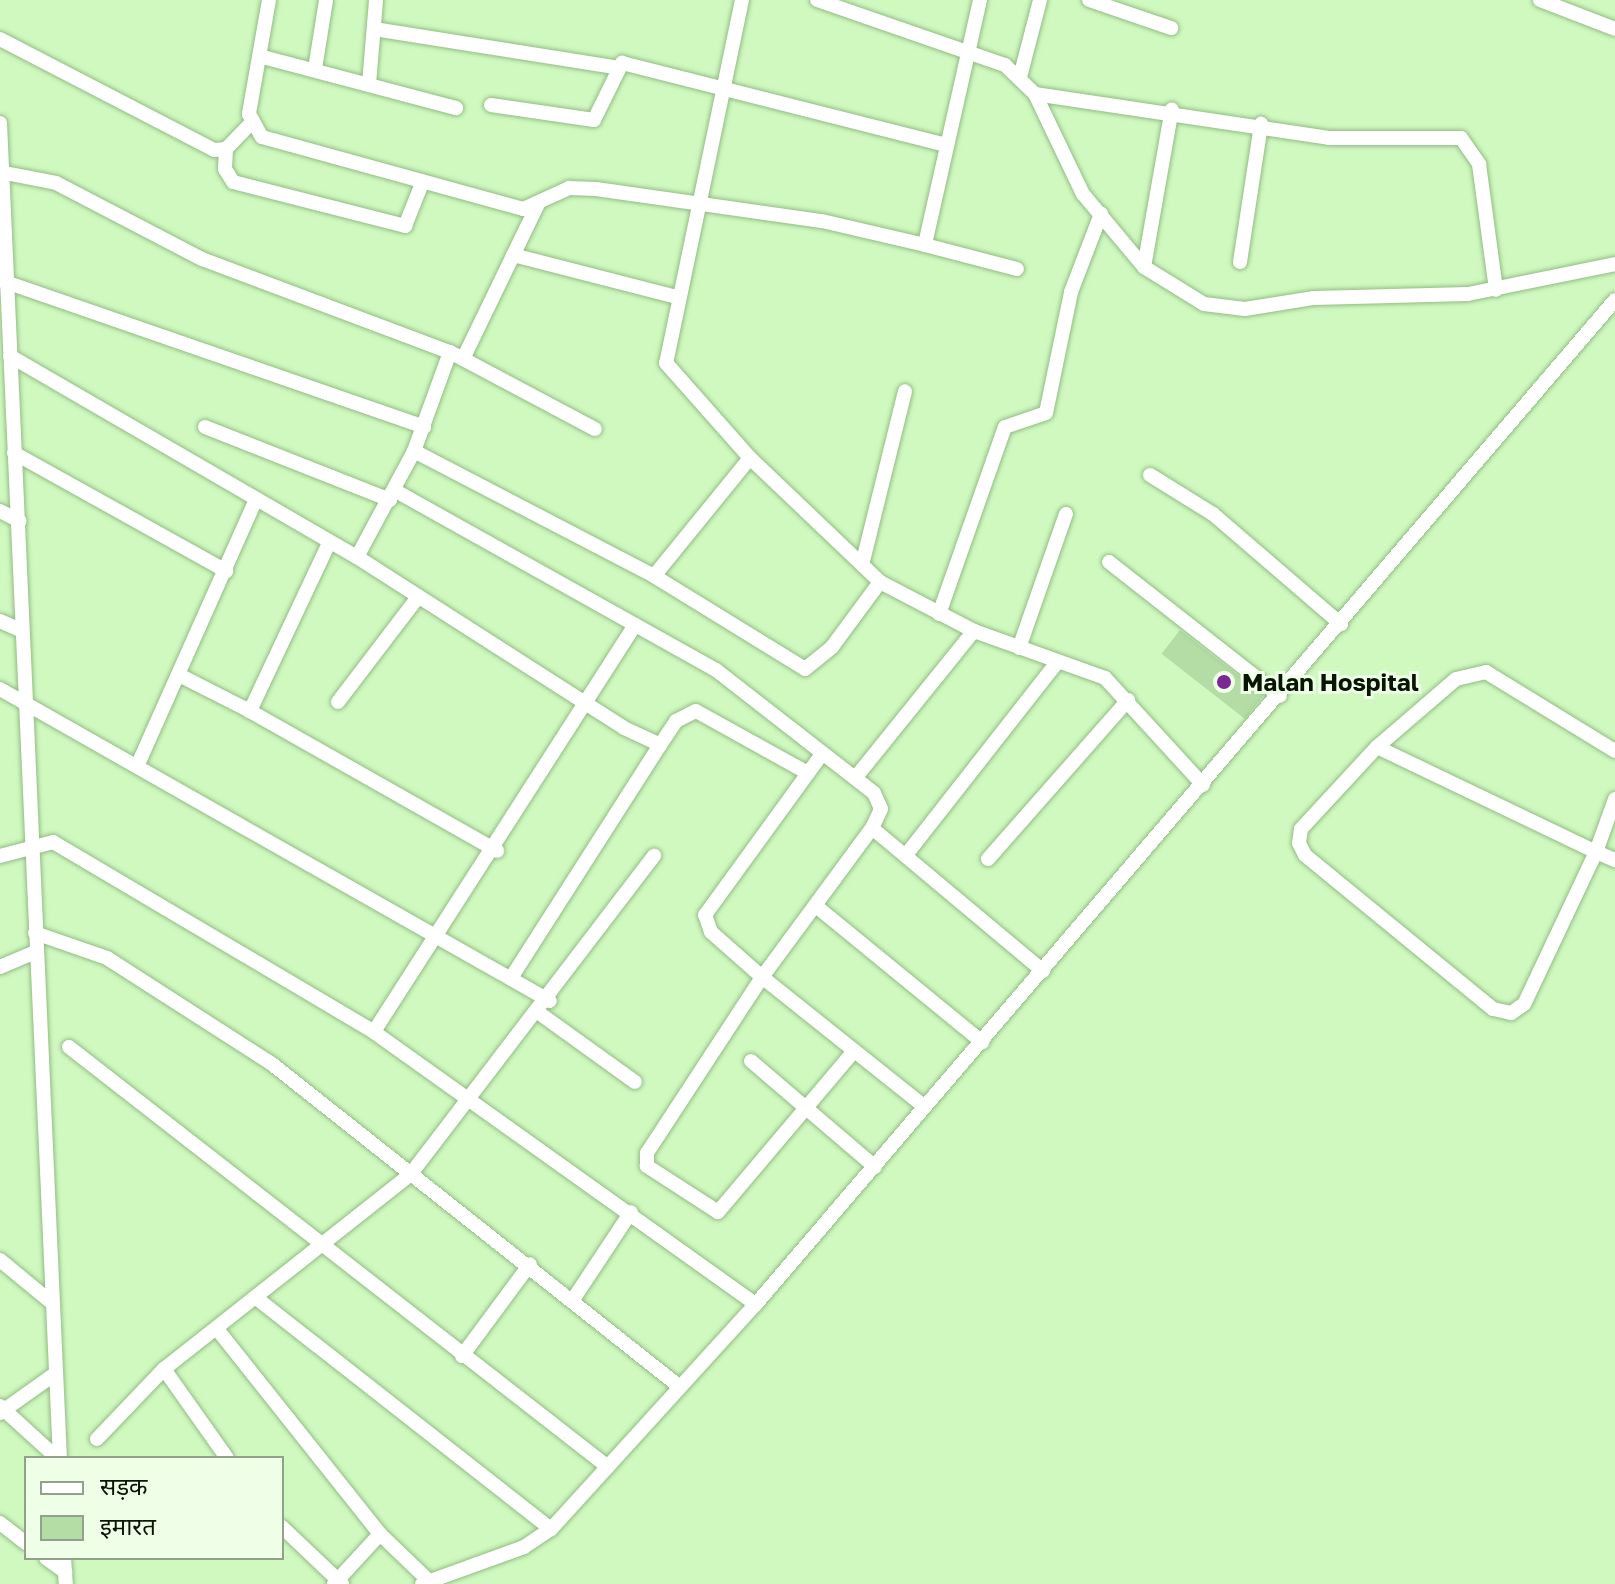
<!DOCTYPE html>
<meta charset="utf-8">
<style>
body{margin:0}
#map{position:relative;width:1615px;height:1584px;overflow:hidden;background:#d0f9c0;font-family:"Golos Text","Noto Sans Devanagari",sans-serif}
div>[style]{position:absolute}
.building>*{inset:0;background:#b4dca5;transform-origin:0 0}
.roads{filter:drop-shadow(0 0 2px #94bb85) drop-shadow(0 0 2px #94bb85)}
.street>*{height:14px;margin:-7px;padding:0 7px;transform-origin:7px;border-radius:7px;background:#fff}
.dots>*{width:22px;height:22px;translate:-50% -50%;box-sizing:border-box;border:4px solid #eefee7;border-radius:50%}
span{translate:-50% -50%;white-space:nowrap;text-align:center;line-height:1.15;-webkit-text-stroke:6px #eefee7;paint-order:stroke}
.poi-label{font-size:24px;color:#071503;font-weight:700}
.left{translate:0 -50%;text-align:left}
.legend{position:absolute;left:24px;top:1456px;width:260px;height:104px;box-sizing:border-box;background:#eefee7;border:2px solid #92a18c;margin:0;padding:10px 14px;list-style:none;font-size:24px;color:#071503}
.legend li{display:flex;align-items:center;gap:16px;height:40px}
.legend b{width:40px;border:2px solid #92a18c}
</style>
<div id="map">
<div class="building">
<i style="left:1180px;top:630px;width:106px;height:30px;rotate:38deg"></i>
</div>
<div class="roads">
<div class="street">
<i style="left:269px;top:0;width:116px;rotate:100deg"></i>
<i style="left:249px;top:114px;width:26px;rotate:61deg"></i>
<i style="left:262px;top:137px;width:271px;rotate:15.4deg"></i>
<i style="left:523px;top:209px;width:51px;rotate:-24.5deg"></i>
<i style="left:569px;top:188px;width:27px;rotate:2deg"></i>
<i style="left:596px;top:189px;width:228px;rotate:8.1deg"></i>
<i style="left:822px;top:221px;width:106px;rotate:13.1deg"></i>
<i style="left:742px;top:0;width:371px;rotate:101.8deg"></i>
<i style="left:666px;top:363px;width:127px;rotate:48.5deg"></i>
<i style="left:750px;top:458px;width:180px;rotate:43.6deg"></i>
<i style="left:880px;top:582px;width:106px;rotate:27.5deg"></i>
<i style="left:974px;top:631px;width:139px;rotate:19.7deg"></i>
<i style="left:1105px;top:678px;width:145px;rotate:47.5deg"></i>
<i style="left:817px;top:0;width:199px;rotate:19.1deg"></i>
<i style="left:1005px;top:65px;width:42px;rotate:44deg"></i>
<i style="left:1035px;top:94px;width:111px;rotate:64.4deg"></i>
<i style="left:1083px;top:194px;width:95px;rotate:50.1deg"></i>
<i style="left:1144px;top:267px;width:70px;rotate:31.7deg"></i>
<i style="left:1204px;top:304px;width:41px;rotate:7deg"></i>
<i style="left:1245px;top:309px;width:70px;rotate:-9.1deg"></i>
<i style="left:1314px;top:298px;width:154px;rotate:-1.5deg"></i>
<i style="left:1468px;top:294px;width:150px;rotate:-11.5deg"></i>
<i style="left:980px;top:0;width:251px;rotate:102.7deg"></i>
<i style="left:925px;top:245px;width:95px;rotate:14.6deg"></i>
<i style="left:1089px;top:0;width:87px;rotate:18.9deg"></i>
<i style="left:1540px;top:0;width:80px;rotate:21.1deg"></i>
<i style="left:374px;top:29px;width:242px;rotate:9deg"></i>
<i style="left:0;top:39px;width:241px;rotate:27.4deg"></i>
<i style="left:214px;top:150px;width:12px;rotate:-5deg"></i>
<i style="left:226px;top:149px;width:33px;rotate:-46deg"></i>
<i style="left:259px;top:56px;width:204px;rotate:14.8deg"></i>
<i style="left:315px;top:69px;width:70px;rotate:-80.9deg"></i>
<i style="left:1020px;top:77px;width:80px;rotate:-75.4deg"></i>
<i style="left:369px;top:84px;width:84px;rotate:-85.2deg"></i>
<i style="left:1035px;top:94px;width:297px;rotate:8.5deg"></i>
<i style="left:1329px;top:138px;width:132px"></i>
<i style="left:1461px;top:138px;width:32px;rotate:55deg"></i>
<i style="left:1479px;top:164px;width:127px;rotate:82.3deg"></i>
<i style="left:491px;top:105px;width:104px;rotate:8.3deg"></i>
<i style="left:594px;top:120px;width:64px;rotate:-63.8deg"></i>
<i style="left:622px;top:63px;width:335px;rotate:14.2deg"></i>
<i style="left:0;top:123px;width:1336px;rotate:87.43deg"></i>
<i style="left:226px;top:149px;width:20px;rotate:93deg"></i>
<i style="left:225px;top:169px;width:15px;rotate:58deg"></i>
<i style="left:233px;top:182px;width:178px;rotate:14.3deg"></i>
<i style="left:405px;top:226px;width:48px;rotate:-68.2deg"></i>
<i style="left:0;top:172px;width:57px;rotate:11.1deg"></i>
<i style="left:56px;top:183px;width:165px;rotate:27.5deg"></i>
<i style="left:202px;top:259px;width:265px;rotate:20.6deg"></i>
<i style="left:450px;top:352px;width:164px;rotate:28deg"></i>
<i style="left:513px;top:255px;width:168px;rotate:14.4deg"></i>
<i style="left:1240px;top:262px;width:140px;rotate:-81.3deg"></i>
<i style="left:1144px;top:267px;width:160px;rotate:-80deg"></i>
<i style="left:0;top:280px;width:449px;rotate:19.1deg"></i>
<i style="left:10px;top:356px;width:401px;rotate:30.1deg"></i>
<i style="left:357px;top:557px;width:317px;rotate:32.6deg"></i>
<i style="left:624px;top:728px;width:40px;rotate:25deg"></i>
<i style="left:660px;top:745px;width:29px;rotate:-56deg"></i>
<i style="left:676px;top:721px;width:22px;rotate:-27deg"></i>
<i style="left:696px;top:711px;width:128px;rotate:29deg"></i>
<i style="left:463px;top:359px;width:172px;rotate:-64.2deg"></i>
<i style="left:205px;top:427px;width:199px;rotate:21.5deg"></i>
<i style="left:414px;top:451px;width:271px;rotate:27.5deg"></i>
<i style="left:654px;top:576px;width:177px;rotate:31.6deg"></i>
<i style="left:805px;top:669px;width:35px;rotate:-39deg"></i>
<i style="left:832px;top:647px;width:81px;rotate:-53.6deg"></i>
<i style="left:14px;top:453px;width:243px;rotate:29.1deg"></i>
<i style="left:1150px;top:475px;width:74px;rotate:31.8deg"></i>
<i style="left:1213px;top:514px;width:169px;rotate:40.7deg"></i>
<i style="left:394px;top:490px;width:369px;rotate:29.2deg"></i>
<i style="left:716px;top:670px;width:200px;rotate:37.9deg"></i>
<i style="left:874px;top:793px;width:17px;rotate:66deg"></i>
<i style="left:881px;top:809px;width:21px;rotate:115deg"></i>
<i style="left:872px;top:828px;width:185px;rotate:126.4deg"></i>
<i style="left:762px;top:977px;width:68px;rotate:-138.6deg"></i>
<i style="left:711px;top:932px;width:18px;rotate:-109deg"></i>
<i style="left:705px;top:915px;width:199px;rotate:-54deg"></i>
<i style="left:0;top:511px;width:22px;rotate:27deg"></i>
<i style="left:329px;top:543px;width:186px;rotate:115.2deg"></i>
<i style="left:250px;top:711px;width:284px;rotate:29.5deg"></i>
<i style="left:357px;top:557px;width:120px;rotate:-61.7deg"></i>
<i style="left:414px;top:451px;width:105px;rotate:-70deg"></i>
<i style="left:1109px;top:562px;width:217px;rotate:38.1deg"></i>
<i style="left:862px;top:565px;width:179px;rotate:-76.1deg"></i>
<i style="left:654px;top:576px;width:152px;rotate:-50.9deg"></i>
<i style="left:939px;top:614px;width:198px;rotate:-70.6deg"></i>
<i style="left:1005px;top:427px;width:43px;rotate:-18.9deg"></i>
<i style="left:1046px;top:413px;width:124px;rotate:-78.3deg"></i>
<i style="left:1071px;top:292px;width:84px;rotate:-69deg"></i>
<i style="left:0;top:621px;width:24px;rotate:24deg"></i>
<i style="left:635px;top:625px;width:483px;rotate:122.7deg"></i>
<i style="left:374px;top:1032px;width:469px;rotate:35.5deg"></i>
<i style="left:1019px;top:648px;width:142px;rotate:-70.7deg"></i>
<i style="left:181px;top:676px;width:77px;rotate:26.9deg"></i>
<i style="left:0;top:689px;width:632px;rotate:29.57deg"></i>
<i style="left:338px;top:702px;width:132px;rotate:-52.7deg"></i>
<i style="left:1377px;top:747px;width:104px;rotate:-40.7deg"></i>
<i style="left:1456px;top:679px;width:31px;rotate:-13deg"></i>
<i style="left:1486px;top:672px;width:151px;rotate:31.5deg"></i>
<i style="left:139px;top:762px;width:282px;rotate:-66deg"></i>
<i style="left:856px;top:777px;width:188px;rotate:-51.1deg"></i>
<i style="left:1615px;top:799px;width:56px;rotate:109.7deg"></i>
<i style="left:1596px;top:852px;width:168px;rotate:115.3deg"></i>
<i style="left:1524px;top:1004px;width:16px;rotate:145deg"></i>
<i style="left:1511px;top:1013px;width:18px;rotate:-167deg"></i>
<i style="left:1493px;top:1009px;width:243px;rotate:-140.7deg"></i>
<i style="left:1305px;top:855px;width:13px;rotate:-117deg"></i>
<i style="left:1299px;top:843px;width:14px;rotate:-82deg"></i>
<i style="left:1301px;top:829px;width:112px;rotate:-47.2deg"></i>
<i style="left:1377px;top:747px;width:243px;rotate:25.6deg"></i>
<i style="left:1596px;top:852px;width:21px;rotate:23deg"></i>
<i style="left:872px;top:828px;width:223px;rotate:39.9deg"></i>
<i style="left:906px;top:855px;width:246px;rotate:-51.9deg"></i>
<i style="left:0;top:856px;width:55px;rotate:-14.8deg"></i>
<i style="left:53px;top:842px;width:373px;rotate:30.6deg"></i>
<i style="left:988px;top:859px;width:212px;rotate:-48.6deg"></i>
<i style="left:816px;top:906px;width:215px;rotate:39.3deg"></i>
<i style="left:35px;top:933px;width:76px;rotate:19.1deg"></i>
<i style="left:107px;top:958px;width:196px;rotate:32.7deg"></i>
<i style="left:272px;top:1064px;width:520px;rotate:38.37deg"></i>
<i style="left:0;top:967px;width:39px;rotate:-23deg"></i>
<i style="left:511px;top:978px;width:277px;rotate:-57.4deg"></i>
<i style="left:539px;top:1013px;width:118px;rotate:35.7deg"></i>
<i style="left:69px;top:1047px;width:683px;rotate:37.93deg"></i>
<i style="left:854px;top:1051px;width:211px;rotate:130.2deg"></i>
<i style="left:718px;top:1212px;width:85px;rotate:-147.1deg"></i>
<i style="left:647px;top:1166px;width:13px;rotate:-90deg"></i>
<i style="left:647px;top:1153px;width:210px;rotate:-56.8deg"></i>
<i style="left:762px;top:977px;width:208px;rotate:38.6deg"></i>
<i style="left:751px;top:1061px;width:163px;rotate:40.5deg"></i>
<i style="left:0;top:1260px;width:67px;rotate:39.6deg"></i>
<i style="left:255px;top:1297px;width:376px;rotate:38.1deg"></i>
<i style="left:574px;top:1298px;width:103px;rotate:-56.5deg"></i>
<i style="left:217px;top:1329px;width:262px;rotate:51.5deg"></i>
<i style="left:380px;top:1534px;width:65px;rotate:43.8deg"></i>
<i style="left:462px;top:1356px;width:114px;rotate:-53.5deg"></i>
<i style="left:164px;top:1369px;width:109px;rotate:54.7deg"></i>
<i style="left:0;top:1406px;width:77px;rotate:42.4deg"></i>
<i style="left:0;top:1413px;width:69px;rotate:-35.5deg"></i>
<i style="left:97px;top:1439px;width:97px;rotate:-46.3deg"></i>
<i style="left:164px;top:1369px;width:313px;rotate:-38.3deg"></i>
<i style="left:410px;top:1175px;width:402px;rotate:-52.6deg"></i>
<i style="left:0;top:1523px;width:33px;rotate:38deg"></i>
<i style="left:282px;top:1527px;width:83px;rotate:43.5deg"></i>
<i style="left:46px;top:1558px;width:24px;rotate:36deg"></i>
<i style="left:64px;top:1558px;width:26px;rotate:86deg"></i>
<i style="left:334px;top:1584px;width:68px;rotate:-47.4deg"></i>
<i style="left:422px;top:1584px;width:109px;rotate:-19.9deg"></i>
<i style="left:524px;top:1547px;width:32px;rotate:-34deg"></i>
<i style="left:551px;top:1529px;width:304px;rotate:-47.7deg"></i>
<i style="left:756px;top:1304px;width:1321px;rotate:-49.45deg"></i>
</div>
</div>
<div class="dots">
<i style="left:1224px;top:682px;background:#7c2796"></i>
</div>
<div class="poi-label">
<span class="left" style="left:1242px;top:682px">Malan Hospital</span>
</div>
<ul class="legend">
<li><b style="height:10px;background:#fff"></b>सड़क</li>
<li><b style="height:22px;background:#b4dca5"></b>इमारत</li>
</ul>
</div>
